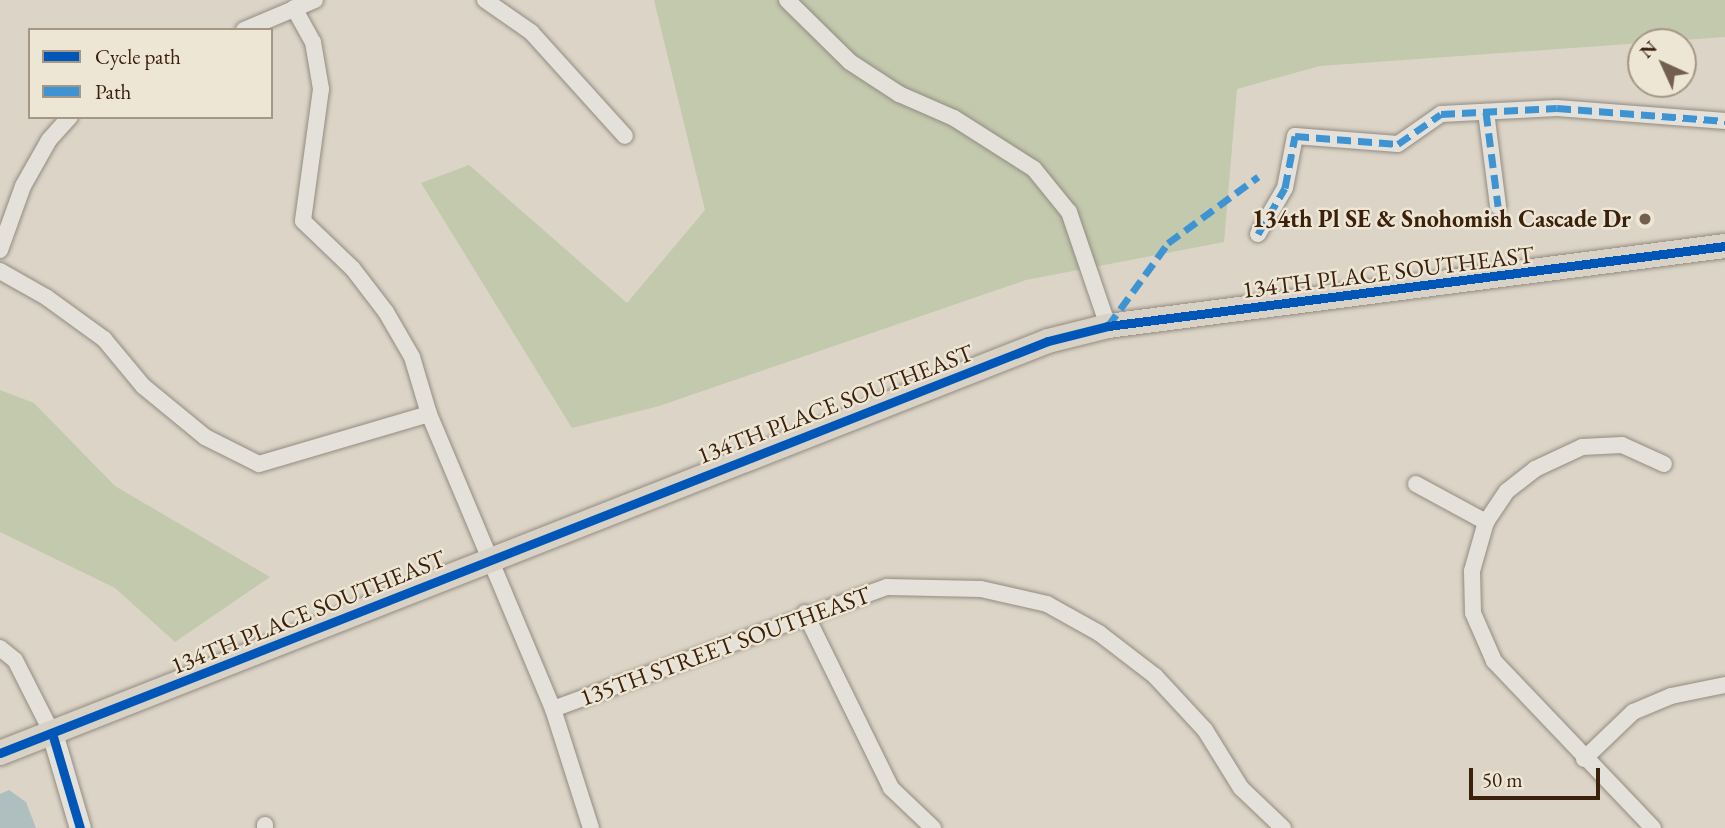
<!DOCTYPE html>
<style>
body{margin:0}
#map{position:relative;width:1725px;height:828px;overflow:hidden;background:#dcd5c7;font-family:"EB Garamond",serif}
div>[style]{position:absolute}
.green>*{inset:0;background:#c2c9ad}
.water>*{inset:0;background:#afbfc0}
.roads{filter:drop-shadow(0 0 2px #938b81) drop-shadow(0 0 2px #938b81)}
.street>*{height:16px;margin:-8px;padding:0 8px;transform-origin:8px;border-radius:8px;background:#e4e1da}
.secondary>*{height:21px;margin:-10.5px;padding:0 10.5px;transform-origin:10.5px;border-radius:10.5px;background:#e4e1da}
.primary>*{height:24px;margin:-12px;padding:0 12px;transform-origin:12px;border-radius:12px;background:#d8d1c5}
.quiet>*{height:7px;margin-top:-3.5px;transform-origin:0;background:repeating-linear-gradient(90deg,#3e94d2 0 14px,transparent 0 21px)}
.cycleway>*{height:9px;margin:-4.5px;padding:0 4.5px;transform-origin:4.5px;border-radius:4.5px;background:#0057b8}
.dots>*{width:19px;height:19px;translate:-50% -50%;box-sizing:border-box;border:4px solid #eee6d5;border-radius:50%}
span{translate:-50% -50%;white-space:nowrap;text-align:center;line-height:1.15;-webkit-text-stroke:5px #eee6d5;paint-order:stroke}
.poi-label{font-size:24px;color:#3b200c;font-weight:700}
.right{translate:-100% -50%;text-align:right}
.street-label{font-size:24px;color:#3b200c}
.legend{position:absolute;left:28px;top:28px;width:245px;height:91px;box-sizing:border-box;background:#eee6d5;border:2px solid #a69785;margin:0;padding:9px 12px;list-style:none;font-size:21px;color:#3b200c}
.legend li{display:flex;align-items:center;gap:14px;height:35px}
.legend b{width:35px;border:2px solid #a69785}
.north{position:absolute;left:1627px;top:28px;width:70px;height:70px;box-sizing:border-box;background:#eee6d5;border:2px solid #a69785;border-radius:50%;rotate:315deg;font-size:19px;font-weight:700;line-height:28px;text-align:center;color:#3b200c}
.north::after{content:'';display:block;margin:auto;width:24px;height:32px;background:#735f4d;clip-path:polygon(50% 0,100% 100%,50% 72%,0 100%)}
.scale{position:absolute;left:1469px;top:768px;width:131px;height:32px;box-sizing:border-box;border:4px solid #3b200c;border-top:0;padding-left:9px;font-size:21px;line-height:24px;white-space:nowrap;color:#3b200c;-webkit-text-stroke:5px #eee6d5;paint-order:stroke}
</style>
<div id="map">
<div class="green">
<i style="clip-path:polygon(654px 0,1725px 0,1725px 37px,1320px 66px,1237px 89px,1224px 242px,1026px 280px,659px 406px,572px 428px,421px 183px,469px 165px,627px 303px,705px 210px)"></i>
<i style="clip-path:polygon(0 390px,34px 403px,115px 486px,270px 577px,175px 642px,115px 588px,0 532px)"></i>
</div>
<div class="water">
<i style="clip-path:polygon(9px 790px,26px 802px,36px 828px,0 828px,0 794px)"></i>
</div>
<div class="roads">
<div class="street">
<i style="left:485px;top:0;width:56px;rotate:34.8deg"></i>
<i style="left:531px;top:32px;width:140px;rotate:47.9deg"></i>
<i style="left:787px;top:0;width:88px;rotate:44.5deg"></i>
<i style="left:850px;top:62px;width:59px;rotate:33.1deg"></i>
<i style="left:899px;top:94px;width:60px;rotate:23.6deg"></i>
<i style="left:954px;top:118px;width:95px;rotate:32.5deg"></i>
<i style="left:1034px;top:169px;width:55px;rotate:50.9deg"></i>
<i style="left:1069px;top:212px;width:120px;rotate:71.1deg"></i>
<i style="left:294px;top:8px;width:39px;rotate:61deg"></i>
<i style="left:313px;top:42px;width:48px;rotate:80.3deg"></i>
<i style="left:321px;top:89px;width:133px;rotate:97.8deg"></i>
<i style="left:303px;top:221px;width:69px;rotate:43.8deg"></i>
<i style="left:353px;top:269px;width:54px;rotate:52.5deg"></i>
<i style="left:386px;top:312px;width:52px;rotate:60deg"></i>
<i style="left:412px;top:357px;width:59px;rotate:73.4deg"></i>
<i style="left:429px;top:414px;width:320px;rotate:67.2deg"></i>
<i style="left:553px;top:709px;width:125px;rotate:72.3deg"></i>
<i style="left:244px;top:30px;width:77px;rotate:-22.9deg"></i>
<i style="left:1486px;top:112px;width:95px;rotate:82.7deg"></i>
<i style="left:1258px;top:234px;width:53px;rotate:-59.6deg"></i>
<i style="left:1285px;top:188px;width:53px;rotate:-79.1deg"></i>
<i style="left:1295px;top:136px;width:103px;rotate:4.4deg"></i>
<i style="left:1398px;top:144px;width:52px;rotate:-34.9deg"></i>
<i style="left:1441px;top:114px;width:116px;rotate:-3deg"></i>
<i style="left:1557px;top:108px;width:169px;rotate:4.4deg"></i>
<i style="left:0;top:250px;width:68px;rotate:-70.2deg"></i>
<i style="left:23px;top:186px;width:53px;rotate:-60.5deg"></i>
<i style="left:49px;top:140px;width:31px;rotate:-48deg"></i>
<i style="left:0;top:271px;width:53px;rotate:29.5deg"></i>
<i style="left:46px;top:297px;width:72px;rotate:35.9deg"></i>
<i style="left:104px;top:339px;width:61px;rotate:50.3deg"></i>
<i style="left:143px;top:386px;width:80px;rotate:39.4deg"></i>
<i style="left:205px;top:437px;width:60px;rotate:26.6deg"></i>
<i style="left:259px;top:464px;width:177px;rotate:-16.4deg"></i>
<i style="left:1416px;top:484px;width:80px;rotate:28.5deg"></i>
<i style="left:805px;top:613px;width:195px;rotate:63.8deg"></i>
<i style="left:891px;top:788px;width:58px;rotate:43.6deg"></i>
<i style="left:0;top:648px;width:19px;rotate:39deg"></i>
<i style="left:15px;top:660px;width:82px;rotate:63.1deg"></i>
<i style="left:553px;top:709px;width:356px;rotate:-20.1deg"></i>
<i style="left:887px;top:587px;width:94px;rotate:1.2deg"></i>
<i style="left:981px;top:589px;width:68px;rotate:12.8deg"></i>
<i style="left:1047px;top:604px;width:60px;rotate:29.1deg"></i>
<i style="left:1099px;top:633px;width:71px;rotate:37.5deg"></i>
<i style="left:1155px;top:676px;width:74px;rotate:47.2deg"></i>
<i style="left:1205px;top:730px;width:68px;rotate:58.2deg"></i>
<i style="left:1241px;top:788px;width:58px;rotate:43.6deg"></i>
<i style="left:1584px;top:759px;width:68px;rotate:-43.8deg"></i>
<i style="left:1633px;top:712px;width:41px;rotate:-22.8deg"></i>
<i style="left:1671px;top:696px;width:55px;rotate:-11.5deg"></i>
<i style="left:265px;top:825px;width:3px;rotate:90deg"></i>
<i style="left:1653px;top:828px;width:231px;rotate:-133.6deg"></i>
<i style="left:1494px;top:661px;width:52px;rotate:-113.6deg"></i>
<i style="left:1473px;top:613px;width:42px;rotate:-91.4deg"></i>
<i style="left:1472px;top:571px;width:51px;rotate:-74.1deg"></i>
<i style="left:1486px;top:522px;width:37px;rotate:-56deg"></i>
<i style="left:1507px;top:491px;width:36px;rotate:-38deg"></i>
<i style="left:1535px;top:469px;width:52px;rotate:-25.1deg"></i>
<i style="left:1582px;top:447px;width:40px;rotate:-2.9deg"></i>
<i style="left:1622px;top:445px;width:46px;rotate:24.3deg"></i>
</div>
<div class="secondary">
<i style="left:52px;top:733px;width:99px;rotate:73.6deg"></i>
</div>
<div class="primary">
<i style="left:0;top:753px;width:1126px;rotate:-21.46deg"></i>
<i style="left:1048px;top:341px;width:62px;rotate:-14deg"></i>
<i style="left:1108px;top:326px;width:622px;rotate:-7.39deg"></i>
</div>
</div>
<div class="quiet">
<i style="left:1486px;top:112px;width:95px;rotate:82.7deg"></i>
<i style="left:1258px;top:234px;width:53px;rotate:-59.6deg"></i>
<i style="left:1285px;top:188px;width:53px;rotate:-79.1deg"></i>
<i style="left:1295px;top:136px;width:103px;rotate:4.4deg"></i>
<i style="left:1398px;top:144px;width:52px;rotate:-34.9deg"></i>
<i style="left:1441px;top:114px;width:116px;rotate:-3deg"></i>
<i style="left:1557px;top:108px;width:169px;rotate:4.4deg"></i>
<i style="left:1108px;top:326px;width:102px;rotate:-54.1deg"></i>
<i style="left:1168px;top:243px;width:112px;rotate:-36.3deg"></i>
</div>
<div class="cycleway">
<i style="left:52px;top:733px;width:99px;rotate:73.6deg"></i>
<i style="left:0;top:753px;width:1126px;rotate:-21.46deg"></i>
<i style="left:1048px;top:341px;width:62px;rotate:-14deg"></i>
<i style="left:1108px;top:326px;width:622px;rotate:-7.39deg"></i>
</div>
<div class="dots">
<i style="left:1645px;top:219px;background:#735f4d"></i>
</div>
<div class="poi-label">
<span class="right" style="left:1631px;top:219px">134th Pl SE &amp; Snohomish Cascade Dr</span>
</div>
<div class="street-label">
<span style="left:1388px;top:272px;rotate:-7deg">134TH PLACE SOUTHEAST</span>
<span style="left:835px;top:404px;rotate:-21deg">134TH PLACE SOUTHEAST</span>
<span style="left:308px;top:612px;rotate:-22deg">134TH PLACE SOUTHEAST</span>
<span style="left:725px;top:646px;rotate:-20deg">135TH STREET SOUTHEAST</span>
</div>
<ul class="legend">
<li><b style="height:9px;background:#0057b8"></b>Cycle path</li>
<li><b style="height:9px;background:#3e94d2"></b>Path</li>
</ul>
<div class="north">N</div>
<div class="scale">50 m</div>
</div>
